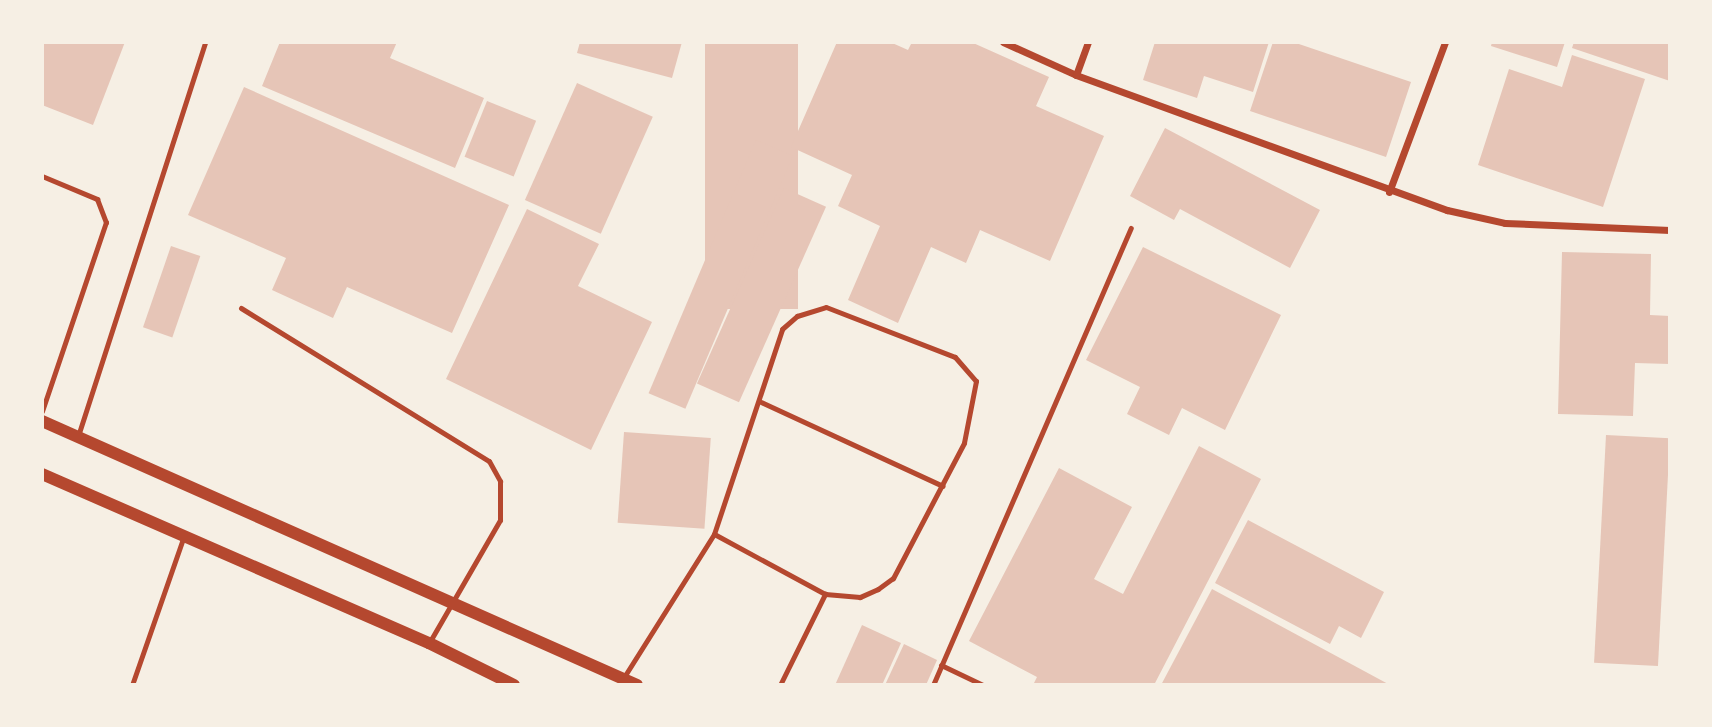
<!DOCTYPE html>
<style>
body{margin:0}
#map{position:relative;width:1712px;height:727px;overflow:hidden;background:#f6efe4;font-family:"Fira Sans",sans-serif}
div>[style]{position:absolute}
.building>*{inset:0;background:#e6c5b7;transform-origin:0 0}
.service>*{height:5px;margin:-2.5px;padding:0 2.5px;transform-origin:2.5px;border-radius:2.5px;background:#b5482f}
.minor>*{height:7px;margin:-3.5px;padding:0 3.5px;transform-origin:3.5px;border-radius:3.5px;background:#b5482f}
.tertiary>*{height:12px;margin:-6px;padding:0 6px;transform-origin:6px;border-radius:6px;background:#b5482f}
span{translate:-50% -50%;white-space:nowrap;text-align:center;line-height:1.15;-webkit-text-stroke:7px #f6efe4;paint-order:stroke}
.frame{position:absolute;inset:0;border:44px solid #f6efe4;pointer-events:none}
</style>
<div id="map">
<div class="building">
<i style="clip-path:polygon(42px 42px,125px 42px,93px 125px,42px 105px)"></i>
<i style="clip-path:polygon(280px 42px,397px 42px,390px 58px,484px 98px,455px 168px,262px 86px)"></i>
<i style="clip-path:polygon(580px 42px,682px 42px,672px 78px,577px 53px)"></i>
<i style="left:705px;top:42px;width:93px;height:267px"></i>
<i style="clip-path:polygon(837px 42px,890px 42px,908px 50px,912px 42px,971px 42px,1049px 77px,1036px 106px,1104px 136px,1050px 261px,980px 230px,966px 263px,931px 247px,898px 323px,848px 300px,880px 226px,838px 206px,852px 175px,791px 147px)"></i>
<i style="clip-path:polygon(1155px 42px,1269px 42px,1253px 92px,1204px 76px,1197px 98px,1143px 80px)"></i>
<i style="clip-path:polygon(1273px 42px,1293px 42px,1411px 82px,1386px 157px,1250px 111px)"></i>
<i style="clip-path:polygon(1492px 42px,1565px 42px,1557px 67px,1491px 46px)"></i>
<i style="clip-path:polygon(1574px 42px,1670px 42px,1670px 81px,1572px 48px)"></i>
<i style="clip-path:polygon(1572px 55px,1645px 79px,1603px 207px,1478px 165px,1509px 69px,1562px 87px)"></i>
<i style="left:577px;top:83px;width:83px;height:128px;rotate:24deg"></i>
<i style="clip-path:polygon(244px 87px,509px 205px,452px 333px,347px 287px,333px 318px,272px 290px,286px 258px,188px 215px)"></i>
<i style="left:487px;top:101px;width:53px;height:60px;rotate:22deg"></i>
<i style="clip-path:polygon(1165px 128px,1320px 210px,1290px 268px,1180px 209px,1174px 220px,1130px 196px)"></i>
<i style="left:756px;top:140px;width:40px;height:275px;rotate:23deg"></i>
<i style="left:784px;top:188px;width:46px;height:214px;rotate:24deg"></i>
<i style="clip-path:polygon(527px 209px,599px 244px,578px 286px,652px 322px,591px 450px,446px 379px)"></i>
<i style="left:171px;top:246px;width:31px;height:86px;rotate:19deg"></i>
<i style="clip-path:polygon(1143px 247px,1281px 315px,1225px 430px,1182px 408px,1169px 435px,1127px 414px,1140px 387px,1086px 360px)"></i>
<i style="clip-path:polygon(1562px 252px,1651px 254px,1650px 315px,1670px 316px,1670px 364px,1635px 363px,1633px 416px,1558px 414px)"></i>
<i style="left:624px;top:432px;width:87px;height:91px;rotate:4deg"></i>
<i style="left:1606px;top:435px;width:64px;height:228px;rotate:3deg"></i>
<i style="clip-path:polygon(1199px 446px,1261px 479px,1154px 685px,1033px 685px,1037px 677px,969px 641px,1059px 468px,1132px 507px,1094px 579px,1123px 594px)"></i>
<i style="clip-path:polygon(1248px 520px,1384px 592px,1361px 638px,1339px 626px,1330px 644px,1215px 583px)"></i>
<i style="clip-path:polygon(1212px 589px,1390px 685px,1161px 685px)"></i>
<i style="clip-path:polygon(862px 625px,901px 643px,882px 685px,835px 685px)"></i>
<i style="clip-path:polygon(904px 644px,937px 660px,926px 685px,885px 685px)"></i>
</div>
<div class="service">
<i style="left:42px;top:176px;width:60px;rotate:22.7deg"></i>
<i style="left:97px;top:199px;width:25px;rotate:69deg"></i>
<i style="left:106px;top:222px;width:200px;rotate:108.7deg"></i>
<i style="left:241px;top:308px;width:291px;rotate:31.7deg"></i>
<i style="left:489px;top:461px;width:23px;rotate:61deg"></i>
<i style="left:500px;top:481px;width:39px;rotate:90deg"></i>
<i style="left:500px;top:520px;width:142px;rotate:120deg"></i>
<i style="left:761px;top:402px;width:200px;rotate:24.8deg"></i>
<i style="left:78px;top:436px;width:414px;rotate:-72.1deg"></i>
<i style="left:941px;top:665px;width:47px;rotate:25.5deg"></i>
<i style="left:624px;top:677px;width:169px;rotate:-57.8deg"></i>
<i style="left:714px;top:534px;width:216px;rotate:-71.6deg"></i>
<i style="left:782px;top:329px;width:20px;rotate:-41deg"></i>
<i style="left:797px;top:316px;width:30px;rotate:-17deg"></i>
<i style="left:826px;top:307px;width:138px;rotate:21.2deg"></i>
<i style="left:955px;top:357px;width:32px;rotate:49deg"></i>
<i style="left:976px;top:381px;width:63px;rotate:101deg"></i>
<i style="left:964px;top:443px;width:153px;rotate:117.7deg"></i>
<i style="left:893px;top:578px;width:19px;rotate:144deg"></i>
<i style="left:878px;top:589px;width:20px;rotate:156deg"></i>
<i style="left:860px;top:597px;width:35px;rotate:-175deg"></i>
<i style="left:825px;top:594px;width:126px;rotate:-151.6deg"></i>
<i style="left:132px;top:685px;width:158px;rotate:-70.8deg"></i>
<i style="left:780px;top:685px;width:102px;rotate:-63.7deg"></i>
<i style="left:933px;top:685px;width:498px;rotate:-66.6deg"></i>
</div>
<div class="minor">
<i style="left:1003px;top:42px;width:80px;rotate:24.3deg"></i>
<i style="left:1076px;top:75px;width:395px;rotate:20deg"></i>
<i style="left:1447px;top:210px;width:59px;rotate:12.6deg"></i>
<i style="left:1505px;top:223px;width:165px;rotate:2.4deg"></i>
<i style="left:1076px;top:75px;width:35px;rotate:-70deg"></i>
<i style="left:1389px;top:192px;width:160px;rotate:-69.5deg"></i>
</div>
<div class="tertiary">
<i style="left:42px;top:421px;width:651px;rotate:23.93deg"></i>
<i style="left:42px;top:474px;width:422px;rotate:23.6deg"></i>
<i style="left:429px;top:643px;width:95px;rotate:26.3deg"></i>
</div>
<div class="frame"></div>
</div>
